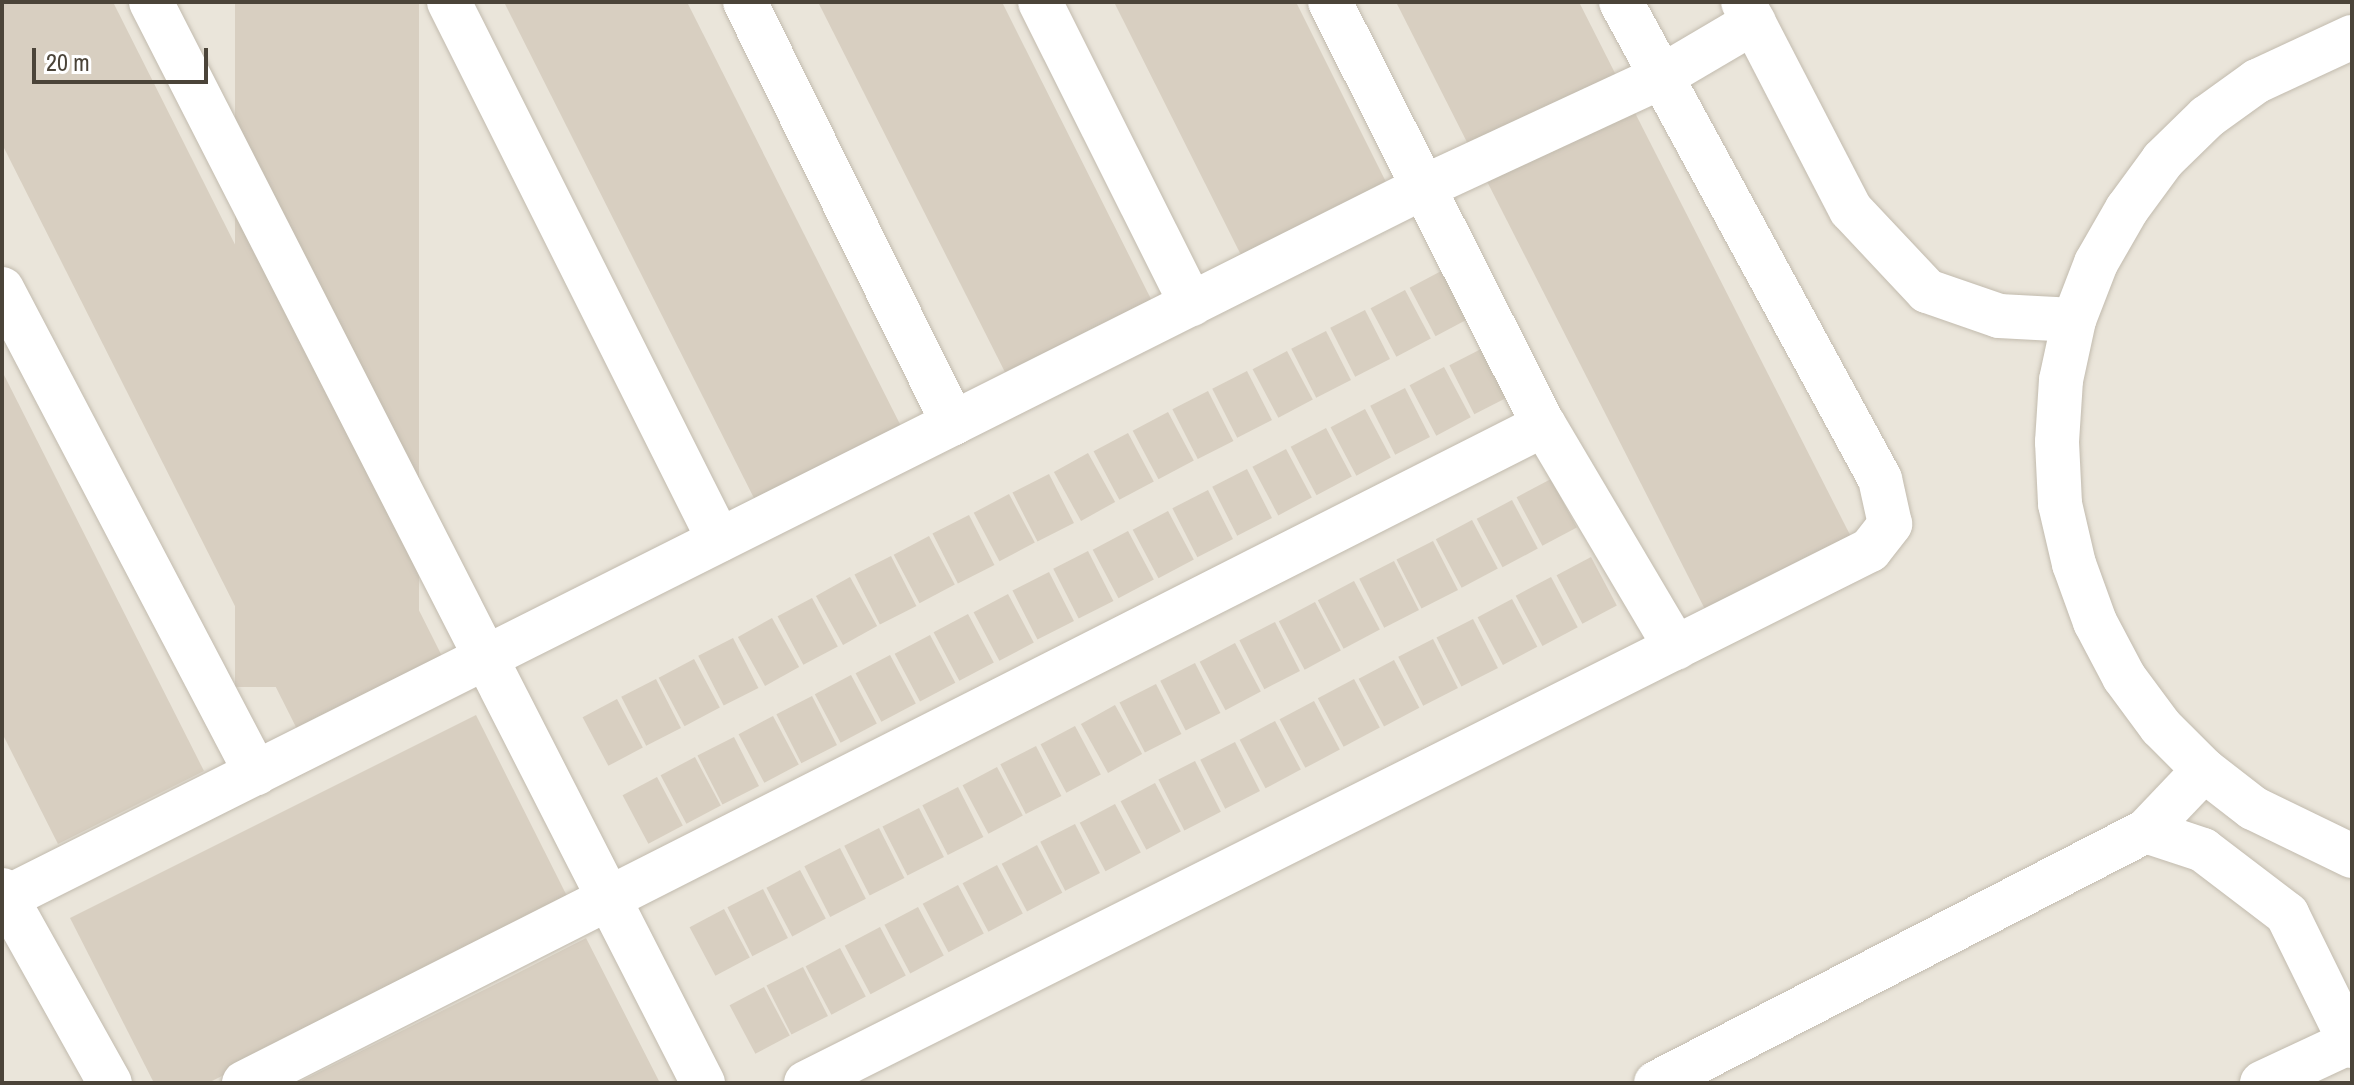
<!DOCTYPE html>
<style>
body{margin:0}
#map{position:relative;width:2354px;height:1085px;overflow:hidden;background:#f6f3ec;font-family:"Archivo Narrow",sans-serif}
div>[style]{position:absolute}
.residential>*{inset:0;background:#eae5da;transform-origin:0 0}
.building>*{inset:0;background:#d8cfc1;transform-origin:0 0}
.roads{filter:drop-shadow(0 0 2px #c2bbae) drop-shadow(0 0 2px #c2bbae)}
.minor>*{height:44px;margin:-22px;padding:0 22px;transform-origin:22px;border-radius:22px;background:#fff}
span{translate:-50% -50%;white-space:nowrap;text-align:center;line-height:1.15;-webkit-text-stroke:8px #fff;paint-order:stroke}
.frame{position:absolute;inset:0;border:4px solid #4b4439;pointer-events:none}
.scale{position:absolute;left:32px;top:48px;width:176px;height:36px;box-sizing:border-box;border:4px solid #4b4439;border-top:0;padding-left:10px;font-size:24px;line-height:28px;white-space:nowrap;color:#4b4439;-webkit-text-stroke:6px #fff;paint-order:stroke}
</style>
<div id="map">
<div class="residential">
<i style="left:2px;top:2px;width:2350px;height:1081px"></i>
</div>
<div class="building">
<i style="clip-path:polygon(2px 2px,113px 2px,446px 664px,301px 737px,2px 144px)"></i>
<i style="left:235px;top:2px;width:184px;height:685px"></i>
<i style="clip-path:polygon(504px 2px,687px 2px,909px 442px,763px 516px)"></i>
<i style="clip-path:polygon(818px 2px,1002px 2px,1157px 311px,1011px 384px)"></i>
<i style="clip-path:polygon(1114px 2px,1296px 2px,1389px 188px,1244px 261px)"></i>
<i style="clip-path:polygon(1396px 2px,1579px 2px,1619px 81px,1473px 154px)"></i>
<i style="left:1631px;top:105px;width:498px;height:163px;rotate:63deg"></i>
<i style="left:1445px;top:269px;width:55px;height:40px;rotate:62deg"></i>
<i style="left:1405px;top:290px;width:55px;height:39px;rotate:62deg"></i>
<i style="left:1365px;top:310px;width:55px;height:39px;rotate:63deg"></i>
<i style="left:1326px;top:331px;width:55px;height:39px;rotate:63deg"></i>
<i style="left:1485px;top:347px;width:55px;height:40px;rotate:63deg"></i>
<i style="left:1287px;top:351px;width:55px;height:39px;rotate:62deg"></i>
<i style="left:1444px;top:367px;width:57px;height:39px;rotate:62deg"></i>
<i style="clip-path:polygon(2px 371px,204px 771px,58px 844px,2px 733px)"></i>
<i style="left:1247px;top:371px;width:55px;height:39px;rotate:63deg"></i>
<i style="left:1405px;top:388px;width:55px;height:39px;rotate:63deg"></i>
<i style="left:1208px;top:391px;width:56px;height:40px;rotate:63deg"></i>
<i style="left:1365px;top:409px;width:55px;height:39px;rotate:62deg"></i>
<i style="left:1168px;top:412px;width:55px;height:40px;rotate:62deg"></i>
<i style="left:1326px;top:428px;width:55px;height:40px;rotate:62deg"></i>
<i style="left:1128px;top:433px;width:55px;height:39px;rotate:62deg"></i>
<i style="left:1286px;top:449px;width:55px;height:38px;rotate:62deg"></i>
<i style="left:1088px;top:453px;width:56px;height:39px;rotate:61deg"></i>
<i style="left:1247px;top:469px;width:55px;height:39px;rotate:63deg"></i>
<i style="left:1049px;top:474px;width:55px;height:41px;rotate:63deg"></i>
<i style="left:1551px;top:479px;width:55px;height:39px;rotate:62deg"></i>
<i style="left:1208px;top:490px;width:55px;height:40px;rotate:63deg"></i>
<i style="left:1009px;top:494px;width:55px;height:40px;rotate:62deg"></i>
<i style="left:1512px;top:500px;width:55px;height:40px;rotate:62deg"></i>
<i style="left:1168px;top:511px;width:55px;height:40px;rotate:62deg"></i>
<i style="left:969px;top:515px;width:56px;height:41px;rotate:63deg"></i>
<i style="left:1472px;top:520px;width:55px;height:41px;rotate:62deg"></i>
<i style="left:1128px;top:531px;width:55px;height:40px;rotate:62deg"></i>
<i style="left:929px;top:536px;width:55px;height:40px;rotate:62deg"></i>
<i style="left:1433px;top:541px;width:55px;height:41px;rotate:63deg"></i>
<i style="left:1088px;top:551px;width:56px;height:39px;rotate:63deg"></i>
<i style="left:891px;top:556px;width:56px;height:41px;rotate:63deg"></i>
<i style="left:1591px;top:557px;width:55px;height:39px;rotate:62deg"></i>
<i style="left:1394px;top:561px;width:55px;height:39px;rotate:63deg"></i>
<i style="left:1049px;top:572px;width:55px;height:41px;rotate:63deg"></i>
<i style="left:850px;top:577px;width:56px;height:39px;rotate:61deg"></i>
<i style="left:1551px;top:577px;width:57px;height:40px;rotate:62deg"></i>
<i style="left:1354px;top:581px;width:55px;height:41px;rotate:62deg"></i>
<i style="left:1008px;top:594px;width:55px;height:39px;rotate:62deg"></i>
<i style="left:812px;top:598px;width:55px;height:39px;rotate:62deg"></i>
<i style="left:1512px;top:599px;width:54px;height:39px;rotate:62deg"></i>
<i style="left:1315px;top:602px;width:55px;height:41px;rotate:62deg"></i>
<i style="left:968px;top:614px;width:55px;height:39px;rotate:62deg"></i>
<i style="left:772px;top:618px;width:56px;height:39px;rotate:61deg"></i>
<i style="left:1473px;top:619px;width:55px;height:41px;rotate:63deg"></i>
<i style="left:1275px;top:622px;width:55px;height:40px;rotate:63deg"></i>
<i style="left:930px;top:635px;width:54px;height:40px;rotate:62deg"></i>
<i style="left:733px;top:638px;width:56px;height:39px;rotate:63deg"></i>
<i style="left:1433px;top:639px;width:55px;height:39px;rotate:63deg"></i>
<i style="left:1235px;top:643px;width:55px;height:40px;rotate:62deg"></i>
<i style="left:890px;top:655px;width:55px;height:39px;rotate:62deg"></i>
<i style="left:694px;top:659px;width:55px;height:40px;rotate:62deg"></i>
<i style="left:1394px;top:660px;width:54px;height:40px;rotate:62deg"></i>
<i style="left:1195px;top:663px;width:56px;height:39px;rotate:63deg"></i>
<i style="left:851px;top:675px;width:55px;height:41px;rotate:62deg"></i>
<i style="left:656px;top:679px;width:55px;height:39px;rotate:63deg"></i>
<i style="left:1354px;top:679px;width:55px;height:41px;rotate:62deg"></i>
<i style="left:1156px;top:684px;width:56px;height:41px;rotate:63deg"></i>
<i style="left:812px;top:696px;width:55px;height:40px;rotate:63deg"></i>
<i style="left:617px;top:699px;width:55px;height:39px;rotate:62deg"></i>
<i style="left:1314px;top:701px;width:55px;height:39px;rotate:62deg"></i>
<i style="left:1115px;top:705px;width:56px;height:39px;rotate:61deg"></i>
<i style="clip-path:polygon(476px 715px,570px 902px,208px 1083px,154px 1083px,70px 918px)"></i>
<i style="left:773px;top:716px;width:55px;height:39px;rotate:62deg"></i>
<i style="left:1275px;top:721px;width:55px;height:40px;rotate:62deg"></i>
<i style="left:1075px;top:726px;width:55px;height:39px;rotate:62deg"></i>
<i style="left:734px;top:737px;width:55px;height:41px;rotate:63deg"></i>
<i style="left:1235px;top:742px;width:55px;height:39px;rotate:63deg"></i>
<i style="left:1036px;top:746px;width:56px;height:40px;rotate:63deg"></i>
<i style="left:695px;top:757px;width:55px;height:39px;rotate:62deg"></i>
<i style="left:1195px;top:761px;width:57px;height:41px;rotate:63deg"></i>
<i style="left:997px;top:767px;width:55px;height:39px;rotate:62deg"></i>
<i style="left:657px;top:777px;width:55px;height:39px;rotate:62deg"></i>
<i style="left:1155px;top:783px;width:55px;height:39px;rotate:62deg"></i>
<i style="left:958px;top:787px;width:56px;height:40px;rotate:63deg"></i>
<i style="left:1115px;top:804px;width:55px;height:40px;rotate:62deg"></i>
<i style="left:919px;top:808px;width:55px;height:41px;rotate:63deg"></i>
<i style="left:1075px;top:824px;width:55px;height:39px;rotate:63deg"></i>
<i style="left:879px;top:828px;width:56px;height:39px;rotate:63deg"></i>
<i style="left:1037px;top:845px;width:54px;height:40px;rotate:62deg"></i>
<i style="left:840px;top:848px;width:57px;height:40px;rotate:63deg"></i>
<i style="left:997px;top:865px;width:55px;height:39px;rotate:62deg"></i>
<i style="left:800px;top:870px;width:55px;height:38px;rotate:62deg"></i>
<i style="left:958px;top:885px;width:55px;height:40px;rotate:62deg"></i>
<i style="left:763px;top:889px;width:55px;height:40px;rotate:63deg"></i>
<i style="left:918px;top:907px;width:55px;height:38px;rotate:62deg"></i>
<i style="left:724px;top:909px;width:55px;height:39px;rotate:62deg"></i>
<i style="left:880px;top:927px;width:55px;height:40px;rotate:62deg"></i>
<i style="clip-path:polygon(586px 938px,660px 1083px,297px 1083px,502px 981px)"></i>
<i style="left:840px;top:948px;width:55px;height:39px;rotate:62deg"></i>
<i style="left:803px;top:967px;width:55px;height:41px;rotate:63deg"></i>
<i style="left:764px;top:987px;width:55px;height:39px;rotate:62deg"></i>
</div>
<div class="roads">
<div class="minor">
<i style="left:151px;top:2px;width:1214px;rotate:62.95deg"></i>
<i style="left:449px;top:2px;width:602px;rotate:63.35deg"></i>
<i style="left:745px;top:2px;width:470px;rotate:63.7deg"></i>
<i style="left:1040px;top:2px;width:338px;rotate:63.4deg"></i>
<i style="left:1330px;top:2px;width:474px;rotate:63.2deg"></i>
<i style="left:1544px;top:425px;width:259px;rotate:59.4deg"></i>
<i style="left:1743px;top:2px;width:234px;rotate:62.6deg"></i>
<i style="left:1851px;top:210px;width:111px;rotate:46.8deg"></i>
<i style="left:1927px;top:291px;width:76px;rotate:19.1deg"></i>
<i style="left:1999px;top:316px;width:75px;rotate:3.1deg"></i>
<i style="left:2352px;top:37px;width:105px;rotate:155.1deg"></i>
<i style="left:2257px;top:81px;width:62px;rotate:144.2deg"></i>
<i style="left:2207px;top:117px;width:62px;rotate:135.7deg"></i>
<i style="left:2163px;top:160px;width:61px;rotate:126.3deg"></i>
<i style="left:2127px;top:209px;width:62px;rotate:119.9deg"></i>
<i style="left:2096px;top:263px;width:61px;rotate:111.1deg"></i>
<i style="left:2074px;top:320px;width:61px;rotate:102.2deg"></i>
<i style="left:2061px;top:380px;width:62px;rotate:93.7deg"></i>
<i style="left:2057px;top:442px;width:62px;rotate:87.2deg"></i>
<i style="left:2060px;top:504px;width:62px;rotate:76.9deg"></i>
<i style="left:2074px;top:564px;width:62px;rotate:70.1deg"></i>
<i style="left:2095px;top:622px;width:62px;rotate:62.2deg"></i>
<i style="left:2124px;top:677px;width:62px;rotate:53.5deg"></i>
<i style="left:2161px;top:727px;width:61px;rotate:45deg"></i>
<i style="left:2204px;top:770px;width:62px;rotate:37.8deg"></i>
<i style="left:2253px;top:808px;width:110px;rotate:25.9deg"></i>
<i style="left:2px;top:289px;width:547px;rotate:62.31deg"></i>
<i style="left:2146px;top:831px;width:60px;rotate:18.4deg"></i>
<i style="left:2203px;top:850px;width:106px;rotate:37.3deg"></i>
<i style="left:2287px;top:914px;width:147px;rotate:63.8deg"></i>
<i style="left:2px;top:890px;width:221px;rotate:60.8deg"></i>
<i style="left:2px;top:900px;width:1591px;rotate:-26.63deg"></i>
<i style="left:1424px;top:187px;width:259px;rotate:-24.9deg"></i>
<i style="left:1659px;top:78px;width:110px;rotate:-30.5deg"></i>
<i style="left:244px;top:1083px;width:1457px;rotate:-26.85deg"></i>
<i style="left:806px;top:1083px;width:1190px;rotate:-26.61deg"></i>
<i style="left:1870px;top:550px;width:33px;rotate:-52deg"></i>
<i style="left:1890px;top:524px;width:46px;rotate:-102.5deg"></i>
<i style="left:1880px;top:479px;width:543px;rotate:-118.5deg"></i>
<i style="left:1656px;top:1083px;width:551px;rotate:-27.22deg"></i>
<i style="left:2146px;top:831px;width:84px;rotate:-46.4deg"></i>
<i style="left:2262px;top:1083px;width:97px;rotate:-25deg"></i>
</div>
</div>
<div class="frame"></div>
<div class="scale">20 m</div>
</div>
